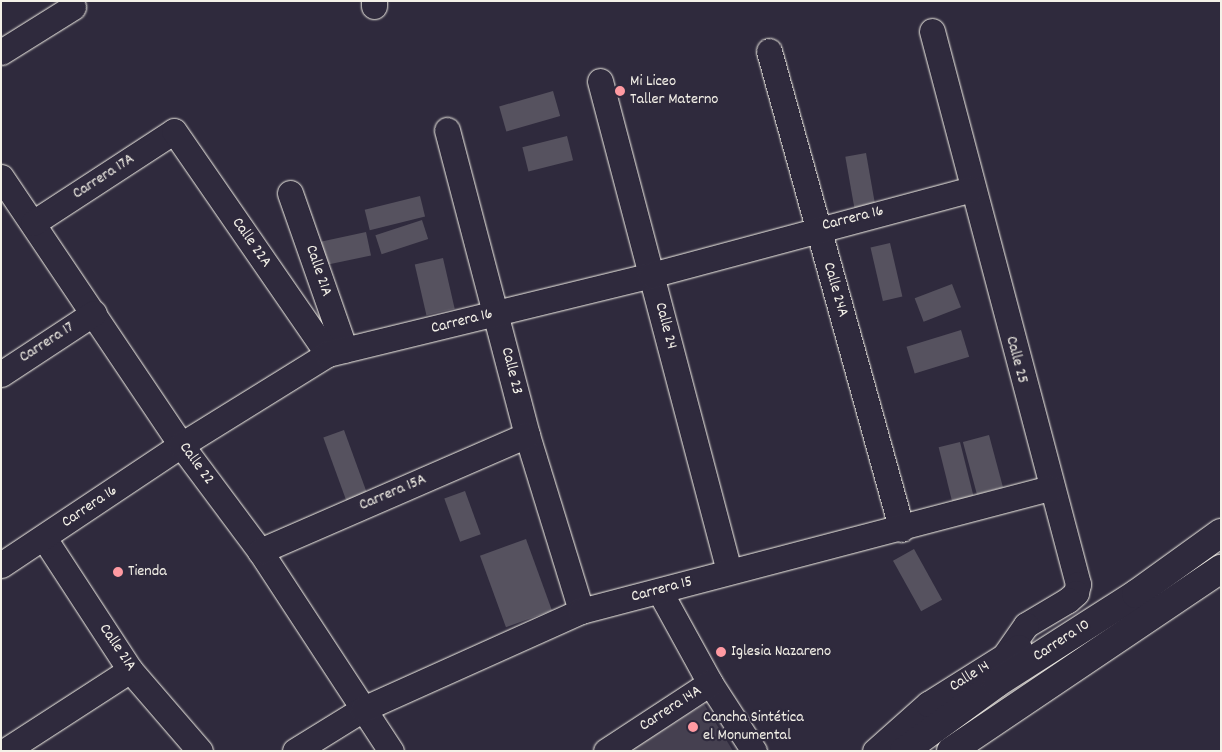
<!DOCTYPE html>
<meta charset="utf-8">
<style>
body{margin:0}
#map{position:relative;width:1222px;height:752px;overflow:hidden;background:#2f2a3d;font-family:Dekko,sans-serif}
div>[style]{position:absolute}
.green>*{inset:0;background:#454050}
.building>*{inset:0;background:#56525f;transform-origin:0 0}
.roads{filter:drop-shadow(0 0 1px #f4f1e8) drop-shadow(0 0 1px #f4f1e8)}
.minor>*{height:25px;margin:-12.5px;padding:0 12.5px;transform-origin:12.5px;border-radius:12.5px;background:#2f2a3d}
.secondary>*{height:28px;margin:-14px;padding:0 14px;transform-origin:14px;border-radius:14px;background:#2f2a3d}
.dots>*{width:14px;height:14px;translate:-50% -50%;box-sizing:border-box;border:2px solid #2f2a3d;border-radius:50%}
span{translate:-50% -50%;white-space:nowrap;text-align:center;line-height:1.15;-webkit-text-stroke:4.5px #2f2a3d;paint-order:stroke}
.poi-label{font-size:16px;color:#f4f1e8}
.left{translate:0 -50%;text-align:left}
.street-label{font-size:16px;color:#f4f1e8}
.frame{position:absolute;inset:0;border:2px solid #f4f1e8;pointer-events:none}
</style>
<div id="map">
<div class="green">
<i style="clip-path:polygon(704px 704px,733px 751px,630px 751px)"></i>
</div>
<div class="building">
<i style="left:553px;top:91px;width:26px;height:56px;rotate:74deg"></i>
<i style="left:567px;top:136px;width:25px;height:46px;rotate:76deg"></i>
<i style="left:866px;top:153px;width:55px;height:21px;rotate:80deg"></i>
<i style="left:420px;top:196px;width:21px;height:57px;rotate:76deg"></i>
<i style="left:422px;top:220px;width:20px;height:49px;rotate:72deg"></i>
<i style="left:366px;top:232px;width:24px;height:50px;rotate:78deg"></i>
<i style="left:890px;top:243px;width:55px;height:20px;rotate:77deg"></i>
<i style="left:443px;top:258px;width:52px;height:29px;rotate:77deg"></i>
<i style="left:952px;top:284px;width:25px;height:40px;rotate:69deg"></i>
<i style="left:961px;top:330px;width:28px;height:57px;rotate:73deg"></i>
<i style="left:344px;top:430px;width:67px;height:22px;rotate:70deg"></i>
<i style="left:989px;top:435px;width:54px;height:27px;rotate:75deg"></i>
<i style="left:960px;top:442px;width:57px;height:22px;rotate:76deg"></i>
<i style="left:465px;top:491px;width:46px;height:22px;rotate:70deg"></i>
<i style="left:526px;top:539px;width:76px;height:49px;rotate:70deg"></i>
<i style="left:914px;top:549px;width:58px;height:24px;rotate:61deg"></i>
</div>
<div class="roads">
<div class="minor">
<i style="left:374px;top:6px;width:5px;rotate:-90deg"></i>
<i style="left:932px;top:31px;width:572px;rotate:75.21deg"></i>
<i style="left:1078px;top:584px;width:9px;rotate:103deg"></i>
<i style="left:1076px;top:593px;width:11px;rotate:139deg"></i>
<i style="left:1068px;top:600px;width:49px;rotate:149.2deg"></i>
<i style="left:1026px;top:625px;width:38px;rotate:125deg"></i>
<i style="left:769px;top:51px;width:496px;rotate:74.5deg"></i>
<i style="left:1px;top:52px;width:85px;rotate:-32deg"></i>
<i style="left:600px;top:81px;width:507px;rotate:75.25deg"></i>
<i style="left:447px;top:130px;width:315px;rotate:75.3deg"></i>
<i style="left:527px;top:435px;width:184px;rotate:72.9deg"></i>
<i style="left:1px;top:177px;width:323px;rotate:56.1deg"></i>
<i style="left:181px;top:445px;width:132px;rotate:53.3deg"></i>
<i style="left:260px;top:551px;width:239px;rotate:56.8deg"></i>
<i style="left:290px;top:193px;width:166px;rotate:70.7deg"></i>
<i style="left:33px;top:223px;width:168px;rotate:-33.1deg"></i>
<i style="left:174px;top:131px;width:271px;rotate:55.4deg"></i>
<i style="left:1px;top:374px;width:111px;rotate:-33.3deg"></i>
<i style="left:44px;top:538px;width:158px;rotate:56.9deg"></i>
<i style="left:130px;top:670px;width:107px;rotate:49.2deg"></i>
<i style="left:260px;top:551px;width:291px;rotate:-23.5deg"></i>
<i style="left:1px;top:565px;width:216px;rotate:-33.7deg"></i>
<i style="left:181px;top:445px;width:173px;rotate:-31.8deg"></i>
<i style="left:328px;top:354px;width:333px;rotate:-13.7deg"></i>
<i style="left:651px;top:275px;width:331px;rotate:-15deg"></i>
<i style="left:660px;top:592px;width:104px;rotate:61.2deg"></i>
<i style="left:710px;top:683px;width:81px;rotate:57.1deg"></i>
<i style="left:5px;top:751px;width:149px;rotate:-32.9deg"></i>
<i style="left:295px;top:751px;width:80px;rotate:-31.7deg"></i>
<i style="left:363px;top:709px;width:239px;rotate:-24.2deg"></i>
<i style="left:581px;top:611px;width:485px;rotate:-14.7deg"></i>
<i style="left:606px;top:751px;width:124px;rotate:-33.2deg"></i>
<i style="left:875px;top:751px;width:71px;rotate:-41.6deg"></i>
<i style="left:928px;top:704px;width:107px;rotate:-32.1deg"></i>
</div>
<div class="secondary">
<i style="left:904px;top:751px;width:115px;rotate:-36.2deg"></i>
<i style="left:997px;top:683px;width:165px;rotate:-32.6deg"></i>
<i style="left:1136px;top:594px;width:105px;rotate:-35.7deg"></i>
<i style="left:951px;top:751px;width:326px;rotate:-34deg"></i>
</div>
</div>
<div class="dots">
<i style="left:620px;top:91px;background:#ff9aa2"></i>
<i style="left:118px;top:572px;background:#ff9aa2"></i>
<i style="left:721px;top:652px;background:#ff9aa2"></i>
<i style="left:693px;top:727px;background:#ff9aa2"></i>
</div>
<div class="poi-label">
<span class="left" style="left:630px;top:91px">Mi Liceo<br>Taller Materno</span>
<span class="left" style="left:128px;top:572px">Tienda</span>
<span class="left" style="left:731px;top:652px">Iglesia Nazareno</span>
<span class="left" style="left:703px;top:727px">Cancha Sintética<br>el Monumental</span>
</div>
<div class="street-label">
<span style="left:104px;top:177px;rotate:-33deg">Carrera 17A</span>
<span style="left:853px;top:219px;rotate:-14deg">Carrera 16</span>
<span style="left:251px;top:243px;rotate:55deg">Calle 22A</span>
<span style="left:318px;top:271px;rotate:71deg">Calle 21A</span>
<span style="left:835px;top:290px;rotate:74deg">Calle 24A</span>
<span style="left:462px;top:322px;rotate:-14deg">Carrera 16</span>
<span style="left:665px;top:326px;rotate:75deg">Calle 24</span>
<span style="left:47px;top:343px;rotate:-33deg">Carrera 17</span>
<span style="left:1016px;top:360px;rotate:75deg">Calle 25</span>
<span style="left:511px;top:371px;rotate:76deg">Calle 23</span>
<span style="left:196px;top:464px;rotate:54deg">Calle 22</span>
<span style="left:393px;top:493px;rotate:-23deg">Carrera 15A</span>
<span style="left:90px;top:507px;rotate:-34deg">Carrera 16</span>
<span style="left:662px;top:590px;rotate:-15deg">Carrera 15</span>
<span style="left:1062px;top:641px;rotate:-33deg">Carrera 10</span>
<span style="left:117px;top:648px;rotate:56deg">Calle 21A</span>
<span style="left:970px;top:677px;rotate:-32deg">Calle 14</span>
<span style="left:671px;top:709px;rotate:-33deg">Carrera 14A</span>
</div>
<div class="frame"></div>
</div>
